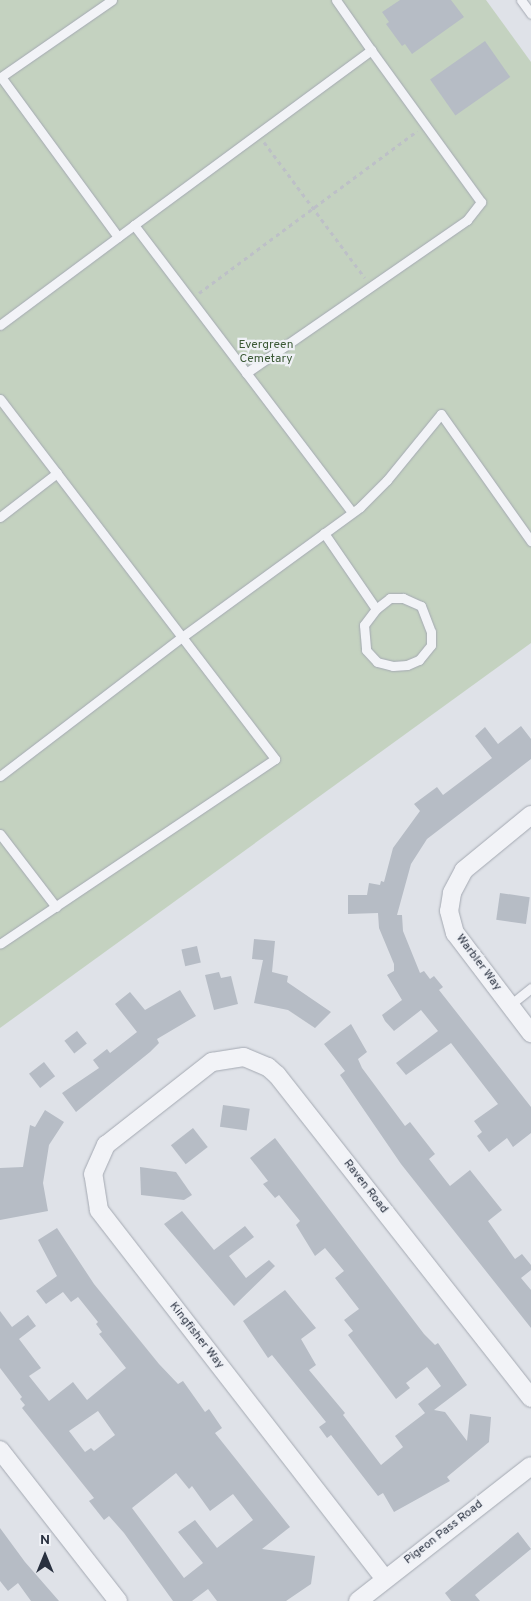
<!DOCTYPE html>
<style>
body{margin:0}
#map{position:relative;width:531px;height:1601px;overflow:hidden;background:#dfe2e8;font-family:Overpass,sans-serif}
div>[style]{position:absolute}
.green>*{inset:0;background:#c4d2c0}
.building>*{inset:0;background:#b6bcc5;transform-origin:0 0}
.path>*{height:3px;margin-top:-1.5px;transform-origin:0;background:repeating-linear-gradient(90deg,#bdc0c7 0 4px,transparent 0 8px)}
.roads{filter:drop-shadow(0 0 1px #a4a9b2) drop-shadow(0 0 1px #a4a9b2)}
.lane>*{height:9px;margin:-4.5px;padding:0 4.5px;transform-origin:4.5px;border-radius:4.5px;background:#f2f3f7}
.street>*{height:18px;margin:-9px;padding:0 9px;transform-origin:9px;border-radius:9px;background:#f2f3f7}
span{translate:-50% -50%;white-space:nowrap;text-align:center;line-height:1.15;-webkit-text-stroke:4.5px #eff1f6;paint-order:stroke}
.park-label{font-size:12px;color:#3c5a36}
.street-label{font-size:12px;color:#28303f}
.north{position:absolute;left:20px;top:1531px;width:50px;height:50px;-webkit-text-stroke:4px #eff1f6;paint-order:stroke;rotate:0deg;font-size:14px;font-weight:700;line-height:20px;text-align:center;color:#28303f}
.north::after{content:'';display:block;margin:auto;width:18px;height:22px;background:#28303f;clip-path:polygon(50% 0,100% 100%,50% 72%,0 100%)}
</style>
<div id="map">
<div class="green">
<i style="clip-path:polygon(0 0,486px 0,531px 62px,531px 643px,0 1028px)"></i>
</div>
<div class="building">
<i style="clip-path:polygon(400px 0,451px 0,464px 17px,412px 54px,405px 44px,402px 46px,386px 24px,389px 22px,382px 12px)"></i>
<i style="left:485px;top:41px;width:44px;height:67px;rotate:55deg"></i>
<i style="clip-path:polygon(521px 726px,531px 739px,531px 759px,427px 839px,411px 864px,397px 915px,402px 915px,403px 931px,420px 973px,424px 971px,430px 979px,434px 976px,443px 987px,439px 990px,531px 1107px,531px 1133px,513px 1147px,507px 1138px,489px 1152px,477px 1136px,482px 1132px,474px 1121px,498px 1104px,451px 1043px,406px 1075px,396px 1063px,438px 1031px,421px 1010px,394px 1031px,385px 1021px,382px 1015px,402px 1000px,387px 975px,394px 971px,394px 964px,379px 928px,378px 913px,348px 914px,348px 895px,367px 895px,369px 883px,380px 885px,381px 881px,384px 882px,393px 848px,420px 811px,414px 804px,437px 787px,443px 795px,492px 758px,475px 736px,485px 727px,498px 744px)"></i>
<i style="left:500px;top:893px;width:30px;height:27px;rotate:8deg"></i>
<i style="clip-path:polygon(254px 939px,275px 941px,272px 972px,288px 976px,287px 982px,331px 1012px,315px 1028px,288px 1010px,254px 1003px,263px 960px,252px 959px)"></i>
<i style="left:197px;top:946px;width:17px;height:16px;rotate:77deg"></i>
<i style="clip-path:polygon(219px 972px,221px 978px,231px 976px,238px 1004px,214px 1010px,205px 975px)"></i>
<i style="clip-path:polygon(180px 990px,196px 1016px,157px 1039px,159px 1043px,150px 1052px,76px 1112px,62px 1093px,99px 1068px,93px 1060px,107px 1049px,110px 1053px,137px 1032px,115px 1004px,130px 992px,145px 1010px)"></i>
<i style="clip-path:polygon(351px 1024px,367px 1052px,358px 1059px,362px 1068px,405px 1126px,410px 1122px,435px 1154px,429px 1159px,450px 1186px,470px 1170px,502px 1210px,488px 1221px,515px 1259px,522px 1254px,531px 1265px,531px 1270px,521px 1278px,531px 1290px,531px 1328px,401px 1164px,340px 1075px,345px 1071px,324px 1044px)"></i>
<i style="left:77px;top:1031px;width:16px;height:16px;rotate:52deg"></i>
<i style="left:44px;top:1062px;width:18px;height:19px;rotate:52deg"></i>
<i style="left:223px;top:1105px;width:27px;height:22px;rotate:8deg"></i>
<i style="clip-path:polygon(45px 1110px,64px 1122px,49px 1145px,43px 1183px,48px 1211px,0 1220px,0 1168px,23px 1167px,30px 1125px,35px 1127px)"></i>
<i style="left:193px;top:1128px;width:24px;height:28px;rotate:52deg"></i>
<i style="clip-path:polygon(275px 1138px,424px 1334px,435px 1345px,438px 1343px,467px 1385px,434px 1410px,445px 1412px,467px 1441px,470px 1414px,491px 1417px,489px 1442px,447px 1477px,450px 1481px,394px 1512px,383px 1493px,378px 1496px,331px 1435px,327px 1438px,319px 1427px,326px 1422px,272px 1355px,268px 1358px,243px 1321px,285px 1290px,316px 1328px,301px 1339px,316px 1365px,309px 1370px,345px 1413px,343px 1415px,381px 1465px,403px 1447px,395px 1436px,425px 1413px,418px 1404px,441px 1386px,427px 1367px,406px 1383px,410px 1388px,396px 1399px,348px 1335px,353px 1331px,344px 1320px,359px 1309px,335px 1278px,344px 1271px,325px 1248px,315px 1256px,296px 1225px,300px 1221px,279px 1195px,275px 1198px,263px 1184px,268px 1181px,250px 1158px)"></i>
<i style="clip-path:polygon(140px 1167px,176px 1172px,192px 1195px,184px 1200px,141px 1195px)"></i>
<i style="clip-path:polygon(182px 1211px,214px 1250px,245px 1226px,254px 1237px,229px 1256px,246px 1278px,269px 1260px,275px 1266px,234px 1306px,164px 1224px)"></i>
<i style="clip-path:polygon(evenodd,57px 1228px,94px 1284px,159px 1364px,178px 1384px,183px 1381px,205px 1412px,209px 1409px,222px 1428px,215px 1433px,290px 1527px,262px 1549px,315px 1556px,311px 1584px,286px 1601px,217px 1601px,208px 1589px,192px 1601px,173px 1601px,124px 1533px,109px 1516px,104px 1520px,89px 1501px,94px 1498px,22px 1408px,25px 1405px,20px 1399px,22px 1397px,0 1368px,0 1311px,12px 1327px,28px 1315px,36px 1326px,19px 1339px,41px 1368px,29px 1376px,49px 1401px,73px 1382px,87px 1400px,126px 1368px,99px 1334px,102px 1332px,96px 1324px,98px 1322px,78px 1297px,71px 1302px,63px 1292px,46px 1304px,36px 1291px,57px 1276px,38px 1240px,57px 1228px,98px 1411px,115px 1435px,94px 1451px,91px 1448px,85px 1452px,69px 1431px,98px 1411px,57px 1228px,176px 1473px,189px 1489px,192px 1486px,210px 1511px,233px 1494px,253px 1520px,217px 1548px,195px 1520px,178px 1532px,203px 1563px,184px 1578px,132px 1508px,176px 1473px)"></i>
<i style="clip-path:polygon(0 1528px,25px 1562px,59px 1601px,31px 1601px,18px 1583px,8px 1591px,0 1581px)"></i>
<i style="clip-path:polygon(518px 1532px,531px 1549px,475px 1595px,480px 1601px,451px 1601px,445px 1593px)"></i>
</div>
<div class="path">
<i style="left:264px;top:142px;width:169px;rotate:53.4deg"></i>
<i style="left:199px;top:293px;width:272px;rotate:-36.6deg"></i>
</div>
<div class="roads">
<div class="lane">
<i style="left:112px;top:0;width:135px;rotate:145.3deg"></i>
<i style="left:1px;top:77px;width:198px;rotate:53.8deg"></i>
<i style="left:521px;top:0;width:17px;rotate:54deg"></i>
<i style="left:134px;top:225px;width:295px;rotate:-36.4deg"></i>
<i style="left:371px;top:50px;width:61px;rotate:-125deg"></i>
<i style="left:0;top:325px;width:167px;rotate:-36.7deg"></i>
<i style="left:134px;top:225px;width:360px;rotate:52.8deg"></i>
<i style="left:246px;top:373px;width:269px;rotate:-34.7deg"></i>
<i style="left:467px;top:220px;width:23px;rotate:-52deg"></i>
<i style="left:481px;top:202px;width:188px;rotate:-125.9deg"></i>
<i style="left:0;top:399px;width:453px;rotate:52.6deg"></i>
<i style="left:275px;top:759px;width:331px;rotate:146.1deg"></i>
<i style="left:0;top:517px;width:72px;rotate:-37.7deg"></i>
<i style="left:324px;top:533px;width:92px;rotate:55.6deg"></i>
<i style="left:376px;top:609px;width:20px;rotate:127deg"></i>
<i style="left:364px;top:625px;width:25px;rotate:85deg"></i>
<i style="left:366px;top:650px;width:16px;rotate:47deg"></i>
<i style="left:377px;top:662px;width:16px;rotate:14deg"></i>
<i style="left:393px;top:666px;width:14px;rotate:-4deg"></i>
<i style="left:407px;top:665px;width:13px;rotate:-23deg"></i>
<i style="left:419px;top:660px;width:19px;rotate:-51deg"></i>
<i style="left:431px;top:645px;width:13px;rotate:-90deg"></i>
<i style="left:431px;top:632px;width:28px;rotate:-111deg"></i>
<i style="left:421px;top:606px;width:20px;rotate:-156deg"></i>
<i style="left:403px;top:598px;width:13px;rotate:180deg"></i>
<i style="left:390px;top:598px;width:18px;rotate:142deg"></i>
<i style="left:0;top:776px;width:229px;rotate:-37.4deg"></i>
<i style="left:182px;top:637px;width:220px;rotate:-36.1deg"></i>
<i style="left:360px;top:507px;width:38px;rotate:-45deg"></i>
<i style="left:387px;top:480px;width:85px;rotate:-50.7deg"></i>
<i style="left:441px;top:414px;width:156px;rotate:54.7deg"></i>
<i style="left:0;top:834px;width:92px;rotate:52.5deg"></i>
<i style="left:510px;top:1005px;width:27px;rotate:-39deg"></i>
</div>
<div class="street">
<i style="left:531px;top:815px;width:87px;rotate:140.6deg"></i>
<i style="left:464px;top:870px;width:26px;rotate:118deg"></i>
<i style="left:452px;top:893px;width:18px;rotate:99deg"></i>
<i style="left:449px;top:911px;width:23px;rotate:75deg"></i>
<i style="left:455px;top:933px;width:126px;rotate:52.8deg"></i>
<i style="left:0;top:1450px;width:192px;rotate:52deg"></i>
<i style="left:385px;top:1579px;width:467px;rotate:-127.8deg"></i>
<i style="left:99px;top:1210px;width:36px;rotate:-99deg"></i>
<i style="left:93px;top:1174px;width:32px;rotate:-66deg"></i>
<i style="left:106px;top:1145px;width:135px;rotate:-38.1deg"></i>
<i style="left:212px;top:1062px;width:32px;rotate:-9deg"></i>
<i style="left:244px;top:1057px;width:26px;rotate:23deg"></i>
<i style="left:268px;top:1067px;width:12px;rotate:42deg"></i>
<i style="left:277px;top:1075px;width:411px;rotate:51.8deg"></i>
<i style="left:358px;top:1601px;width:219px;rotate:-38deg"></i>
</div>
</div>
<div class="park-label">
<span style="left:266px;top:353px">Evergreen<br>Cemetary</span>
</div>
<div class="street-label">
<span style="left:478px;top:963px;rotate:53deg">Warbler Way</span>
<span style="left:365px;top:1187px;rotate:52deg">Raven Road</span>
<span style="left:196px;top:1336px;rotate:52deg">Kingfisher Way</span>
<span style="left:444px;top:1533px;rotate:-38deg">Pigeon Pass Road</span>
</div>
<div class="north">N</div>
</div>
